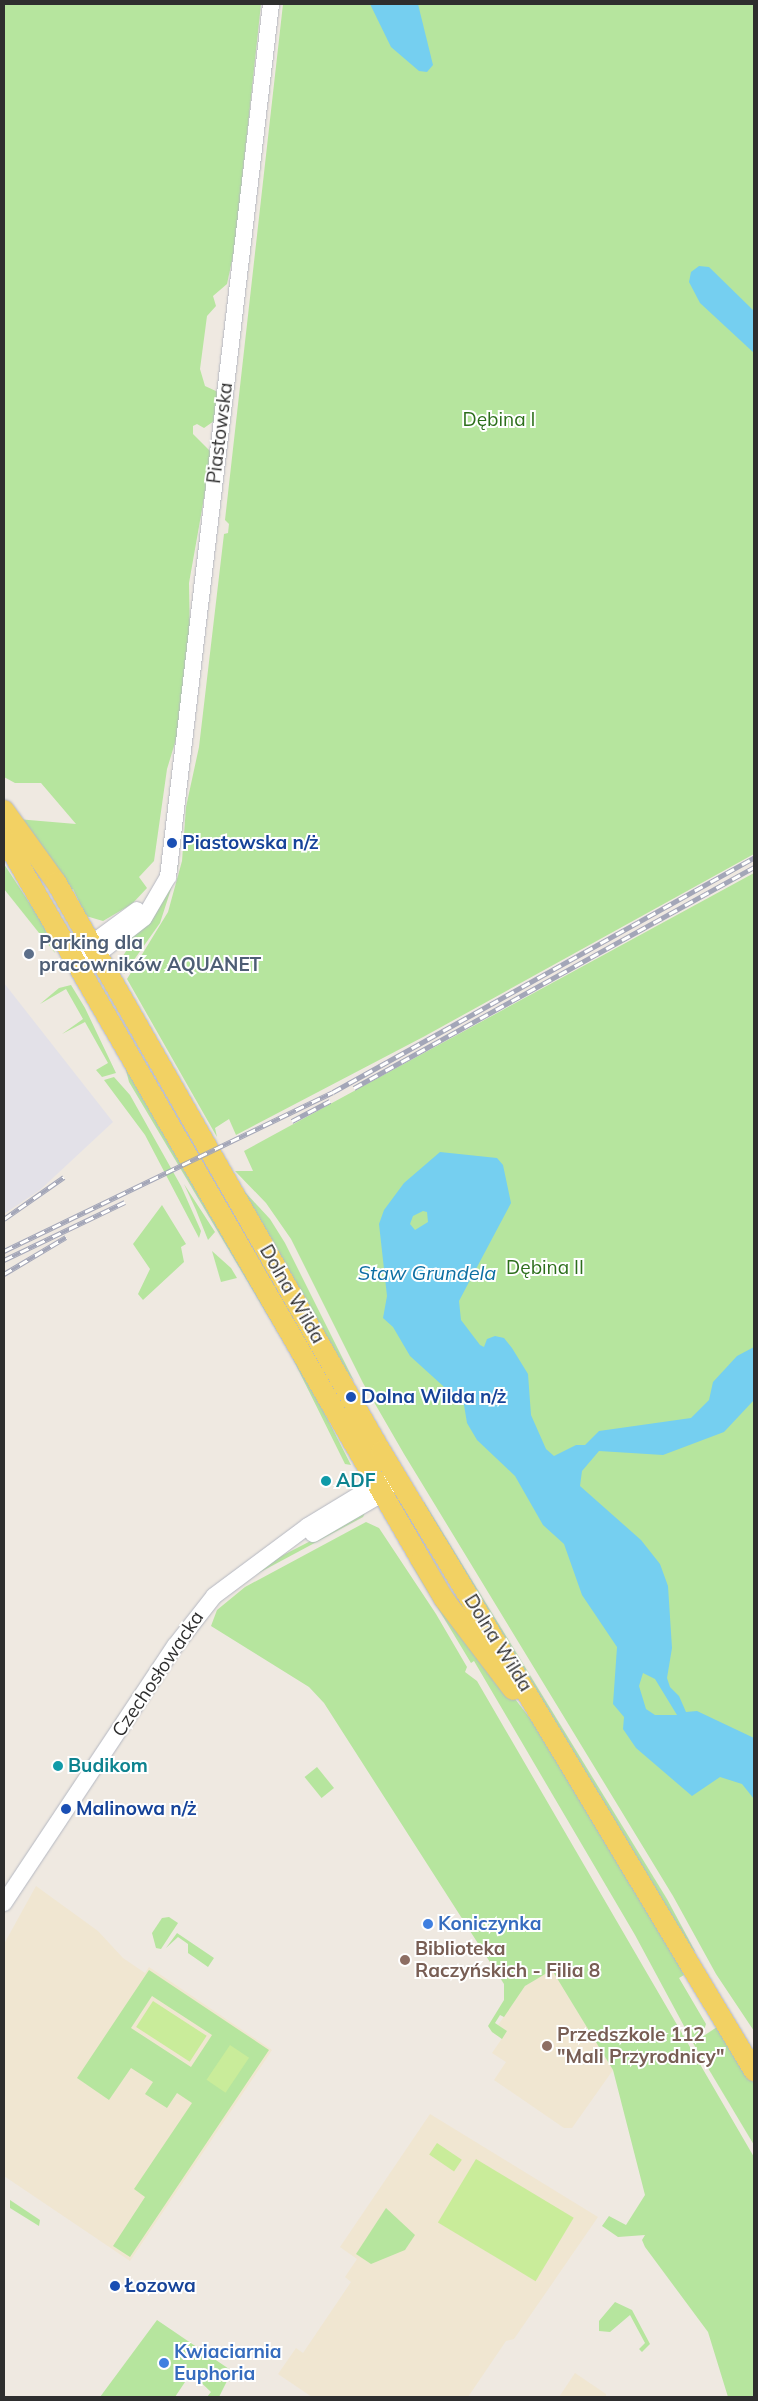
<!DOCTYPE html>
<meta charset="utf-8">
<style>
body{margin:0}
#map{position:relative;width:758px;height:2401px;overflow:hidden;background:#efe9e1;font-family:Mulish,sans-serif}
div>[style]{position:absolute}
.industrial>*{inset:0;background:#e3e1e8}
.education>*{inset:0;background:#f0e6d1}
.green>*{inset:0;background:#b6e59e;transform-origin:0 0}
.pitch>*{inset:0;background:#c9ec9a;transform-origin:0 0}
.water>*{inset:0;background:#75cff0}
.roads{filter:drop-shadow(0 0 1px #b4b7c1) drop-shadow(0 0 1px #b4b7c1)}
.minor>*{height:16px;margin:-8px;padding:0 8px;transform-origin:8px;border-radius:8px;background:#fff}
.major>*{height:20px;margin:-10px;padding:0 10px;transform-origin:10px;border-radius:10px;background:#f2d163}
.rail>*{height:5px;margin-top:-2.5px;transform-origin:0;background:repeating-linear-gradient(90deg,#fff 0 9px,#a3a6b8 0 18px);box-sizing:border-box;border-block:1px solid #a3a6b8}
.dots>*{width:14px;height:14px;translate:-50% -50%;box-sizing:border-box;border:2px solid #fff;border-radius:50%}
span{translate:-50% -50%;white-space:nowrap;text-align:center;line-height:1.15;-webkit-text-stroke:4px #fff;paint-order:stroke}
.park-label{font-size:19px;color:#2c6e1b}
.street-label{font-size:19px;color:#2e2e2e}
.transit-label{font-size:19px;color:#164399;font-weight:700}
.left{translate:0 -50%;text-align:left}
.service-label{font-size:19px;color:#4e5e75;font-weight:700}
.culture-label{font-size:19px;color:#0d838f;font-weight:700}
.shop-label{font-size:19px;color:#366cbe;font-weight:700}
.education-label{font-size:19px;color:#785e54;font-weight:700}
.water-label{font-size:20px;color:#0d6fa3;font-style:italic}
.frame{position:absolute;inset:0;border:5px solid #2e2e2e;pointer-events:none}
</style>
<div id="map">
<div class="industrial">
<i style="clip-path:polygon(4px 983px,113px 1122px,40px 1190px,4px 1214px)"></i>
</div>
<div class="education">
<i style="clip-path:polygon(36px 1886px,98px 1931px,123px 1958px,145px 1973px,149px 1967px,272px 2050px,130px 2261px,4px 2176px,4px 1944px)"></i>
<i style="clip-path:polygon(552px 1969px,613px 2070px,572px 2128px,564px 2128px,494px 2080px,506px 2062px,492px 2053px,507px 2031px,498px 2025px,525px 1986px)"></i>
<i style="clip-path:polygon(430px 2114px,598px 2217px,514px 2339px,506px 2341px,468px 2397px,312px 2397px,278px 2374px,296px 2348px,303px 2353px,351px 2282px,345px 2277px,357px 2259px,340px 2247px)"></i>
<i style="clip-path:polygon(575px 2373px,606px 2394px,606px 2397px,559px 2397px)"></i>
</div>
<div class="green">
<i style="clip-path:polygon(4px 4px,261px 4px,235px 247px,227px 284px,213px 296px,216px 306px,207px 316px,200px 369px,205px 386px,218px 392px,214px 421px,204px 428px,197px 424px,193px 426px,193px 434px,212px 453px,189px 583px,190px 640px,178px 733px,167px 769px,154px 861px,139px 877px,147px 888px,132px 904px,103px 921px,86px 916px,73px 889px,70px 891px,17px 819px,76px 824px,41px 783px,15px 783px,4px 777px)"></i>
<i style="clip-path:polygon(283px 4px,754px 4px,754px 854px,425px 1036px,236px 1135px,229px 1119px,215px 1128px,217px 1137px,127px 979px,168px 912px,182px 861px,186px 807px,199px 747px,224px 534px,228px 533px,229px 524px,225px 520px)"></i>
<i style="clip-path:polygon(180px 861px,160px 923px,124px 974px,119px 963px,129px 946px,125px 941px,174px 877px)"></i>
<i style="clip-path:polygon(4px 864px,42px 922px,55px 953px,4px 889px)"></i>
<i style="clip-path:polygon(754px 873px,754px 2031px,716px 1974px,673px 1896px,404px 1454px,363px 1383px,291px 1239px,266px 1203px,235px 1171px,253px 1171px,244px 1151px)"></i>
<i style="clip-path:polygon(71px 985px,85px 1008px,116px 1073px,102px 1077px,96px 1070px,108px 1063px,85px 1022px,62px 1034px,83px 1019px,66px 989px,40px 1004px,59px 988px)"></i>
<i style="clip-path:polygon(125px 1066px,303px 1371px,351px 1465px,345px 1464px,290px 1353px,129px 1082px)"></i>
<i style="clip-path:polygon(114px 1077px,130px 1095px,181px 1186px,201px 1231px,199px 1238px,145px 1135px,104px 1080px)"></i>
<i style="clip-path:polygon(231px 1177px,270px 1219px,285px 1243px,354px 1381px,336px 1359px)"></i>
<i style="clip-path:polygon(184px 1184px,215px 1232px,208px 1240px,196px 1210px)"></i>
<i style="clip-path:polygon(162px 1205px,186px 1244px,181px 1247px,184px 1262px,143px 1300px,138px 1294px,150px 1269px,133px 1244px)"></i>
<i style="clip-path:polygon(212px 1251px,231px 1268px,237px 1278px,221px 1282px)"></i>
<i style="clip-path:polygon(424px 1502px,667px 1899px,696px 1953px,679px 1934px,422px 1503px)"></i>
<i style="clip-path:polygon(365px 1513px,363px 1517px,242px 1582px,262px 1566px)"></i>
<i style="clip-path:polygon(366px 1522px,379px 1528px,436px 1614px,467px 1667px,465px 1672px,477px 1681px,754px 2157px,754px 2397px,728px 2397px,708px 2332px,645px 2247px,642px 2240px,645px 2235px,618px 2237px,602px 2226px,609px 2216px,626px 2225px,645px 2195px,613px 2070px,552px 1970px,525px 1986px,504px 2017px,500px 2015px,495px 2023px,507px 2031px,502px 2039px,492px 2032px,488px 2026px,504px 2000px,504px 1984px,324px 1703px,309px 1687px,211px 1626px,217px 1610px,245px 1587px)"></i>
<i style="clip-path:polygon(387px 1524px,410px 1562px,542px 1734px,671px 1947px,684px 1975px,679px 1978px,706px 2024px,704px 2030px,691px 2039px,635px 1935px,474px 1661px,471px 1663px)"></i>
<i style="left:317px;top:1767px;width:27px;height:16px;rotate:51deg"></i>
<i style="clip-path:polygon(169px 1917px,178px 1923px,161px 1949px,156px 1948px,152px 1933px,162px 1918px)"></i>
<i style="clip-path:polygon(177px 1933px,214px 1958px,208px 1967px,188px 1953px,188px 1944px,178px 1937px,166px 1948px)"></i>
<i style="clip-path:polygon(evenodd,149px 1970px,269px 2050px,130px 2257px,113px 2246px,145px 2197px,134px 2189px,192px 2103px,177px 2093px,167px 2108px,145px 2094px,153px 2082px,131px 2068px,109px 2100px,77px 2078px,149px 1970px,152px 1996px,212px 2035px,191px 2067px,131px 2028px,152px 1996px)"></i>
<i style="clip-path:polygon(720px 2025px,754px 2082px,754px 2145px,693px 2043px)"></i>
<i style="clip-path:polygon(10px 2200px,40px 2220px,39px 2226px,10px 2208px)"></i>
<i style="clip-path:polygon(386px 2208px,415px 2235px,405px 2250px,371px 2264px,356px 2254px)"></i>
<i style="clip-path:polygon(615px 2302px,632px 2310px,650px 2344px,642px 2352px,639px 2349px,645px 2343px,630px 2315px,610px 2332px,599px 2331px,599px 2321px)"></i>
<i style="clip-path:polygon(157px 2320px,232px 2371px,219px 2397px,207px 2397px,211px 2392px,191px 2373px,175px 2397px,100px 2397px)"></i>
</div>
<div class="pitch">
<i style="left:153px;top:2001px;width:64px;height:31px;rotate:33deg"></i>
<i style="left:230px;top:2045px;width:23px;height:42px;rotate:34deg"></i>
<i style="left:437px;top:2143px;width:30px;height:14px;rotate:34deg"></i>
<i style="left:476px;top:2159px;width:114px;height:74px;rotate:31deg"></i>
</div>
<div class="water">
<i style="clip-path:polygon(370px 4px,418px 4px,433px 65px,427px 72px,419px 71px,391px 47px)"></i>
<i style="clip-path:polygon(699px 266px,709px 267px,754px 311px,754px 353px,700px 303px,689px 282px,691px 272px)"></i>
<i style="clip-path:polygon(evenodd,440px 1152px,497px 1158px,503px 1165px,511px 1203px,459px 1301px,461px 1320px,480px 1345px,484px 1347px,487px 1339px,495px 1336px,504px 1338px,512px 1348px,528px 1374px,531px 1415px,546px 1449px,554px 1456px,576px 1445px,585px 1445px,599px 1431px,691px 1418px,709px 1400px,713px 1382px,737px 1356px,754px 1347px,754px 1400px,724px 1432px,663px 1455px,599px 1451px,582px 1471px,580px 1486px,641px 1540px,660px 1564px,668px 1586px,672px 1648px,667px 1678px,670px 1687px,679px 1696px,686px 1712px,697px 1711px,754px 1738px,754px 1799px,742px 1784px,720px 1777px,692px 1796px,636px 1748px,623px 1729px,624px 1717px,613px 1704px,617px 1647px,582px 1595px,564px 1544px,543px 1525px,515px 1476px,477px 1440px,467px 1423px,464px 1405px,410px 1356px,393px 1327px,383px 1318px,387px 1296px,379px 1224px,384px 1210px,404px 1183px,440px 1152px,423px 1211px,427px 1212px,428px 1222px,415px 1230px,410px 1224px,413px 1216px,423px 1211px,440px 1152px,643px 1673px,655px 1679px,677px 1715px,655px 1715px,646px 1709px,639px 1686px,643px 1673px)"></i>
</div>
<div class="roads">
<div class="minor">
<i style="left:86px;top:953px;width:10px;rotate:-61deg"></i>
<i style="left:91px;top:944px;width:57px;rotate:-36.5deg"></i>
<i style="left:80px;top:968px;width:81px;rotate:-38deg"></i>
<i style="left:144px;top:918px;width:48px;rotate:-59.7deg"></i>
<i style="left:168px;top:877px;width:879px;rotate:-83.27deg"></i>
<i style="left:313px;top:1534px;width:80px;rotate:-30.1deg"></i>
<i style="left:382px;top:1494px;width:13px;rotate:-45deg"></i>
<i style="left:4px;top:1903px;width:309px;rotate:-56.4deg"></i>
<i style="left:175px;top:1646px;width:63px;rotate:-52deg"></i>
<i style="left:214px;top:1596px;width:117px;rotate:-36.7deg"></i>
<i style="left:308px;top:1526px;width:92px;rotate:-31.3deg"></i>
</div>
<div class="major">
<i style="left:4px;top:810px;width:89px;rotate:54.2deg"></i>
<i style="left:56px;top:882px;width:655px;rotate:60.27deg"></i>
<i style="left:381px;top:1451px;width:724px;rotate:58.97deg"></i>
<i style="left:4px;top:838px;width:834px;rotate:59.99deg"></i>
<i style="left:421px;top:1560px;width:45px;rotate:59.5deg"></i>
<i style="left:444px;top:1599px;width:114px;rotate:52.8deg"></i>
</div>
</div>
<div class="rail">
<i style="left:354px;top:1088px;width:457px;rotate:-28.9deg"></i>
<i style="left:292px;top:1121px;width:43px;rotate:-27.8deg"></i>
<i style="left:4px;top:1219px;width:73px;rotate:-35deg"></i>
<i style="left:4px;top:1251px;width:365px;rotate:-25.8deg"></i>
<i style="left:333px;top:1092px;width:482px;rotate:-29.1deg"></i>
<i style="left:4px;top:1260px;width:134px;rotate:-25.6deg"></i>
<i style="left:4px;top:1274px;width:72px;rotate:-30.8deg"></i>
</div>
<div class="dots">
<i style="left:172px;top:843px;background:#1a4fb4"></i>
<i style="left:29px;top:954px;background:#5c6f8a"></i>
<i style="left:351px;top:1397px;background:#1a4fb4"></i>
<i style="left:326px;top:1481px;background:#0f9aa8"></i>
<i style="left:58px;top:1766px;background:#0f9aa8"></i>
<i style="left:66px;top:1809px;background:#1a4fb4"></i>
<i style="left:428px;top:1924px;background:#3f7fe0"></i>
<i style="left:405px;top:1960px;background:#8d6e63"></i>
<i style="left:547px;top:2046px;background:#8d6e63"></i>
<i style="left:115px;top:2286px;background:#1a4fb4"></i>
<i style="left:164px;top:2363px;background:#3f7fe0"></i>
</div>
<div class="park-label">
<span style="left:499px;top:420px">Dębina I</span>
<span style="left:545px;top:1268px">Dębina II</span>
</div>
<div class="street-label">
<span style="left:220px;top:433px;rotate:-83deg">Piastowska</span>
<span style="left:292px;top:1294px;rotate:60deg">Dolna Wilda</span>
<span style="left:498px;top:1643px;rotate:58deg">Dolna Wilda</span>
<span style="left:158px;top:1674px;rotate:-56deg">Czechosłowacka</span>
</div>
<div class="transit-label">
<span class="left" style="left:182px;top:843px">Piastowska n/ż</span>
<span class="left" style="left:361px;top:1397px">Dolna Wilda n/ż</span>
<span class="left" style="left:76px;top:1809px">Malinowa n/ż</span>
<span class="left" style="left:125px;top:2286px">Łozowa</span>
</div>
<div class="service-label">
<span class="left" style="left:39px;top:954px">Parking dla<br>pracowników AQUANET</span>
</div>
<div class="culture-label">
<span class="left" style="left:336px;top:1481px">ADF</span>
<span class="left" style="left:68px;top:1766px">Budikom</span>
</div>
<div class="shop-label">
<span class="left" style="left:438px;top:1924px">Koniczynka</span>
<span class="left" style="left:174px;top:2363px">Kwiaciarnia<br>Euphoria</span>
</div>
<div class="education-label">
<span class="left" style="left:415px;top:1960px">Biblioteka<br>Raczyńskich - Filia 8</span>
<span class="left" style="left:557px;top:2046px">Przedszkole 112<br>"Mali Przyrodnicy"</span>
</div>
<div class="water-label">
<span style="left:427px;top:1272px">Staw Grundela</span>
</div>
<div class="frame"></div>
</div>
